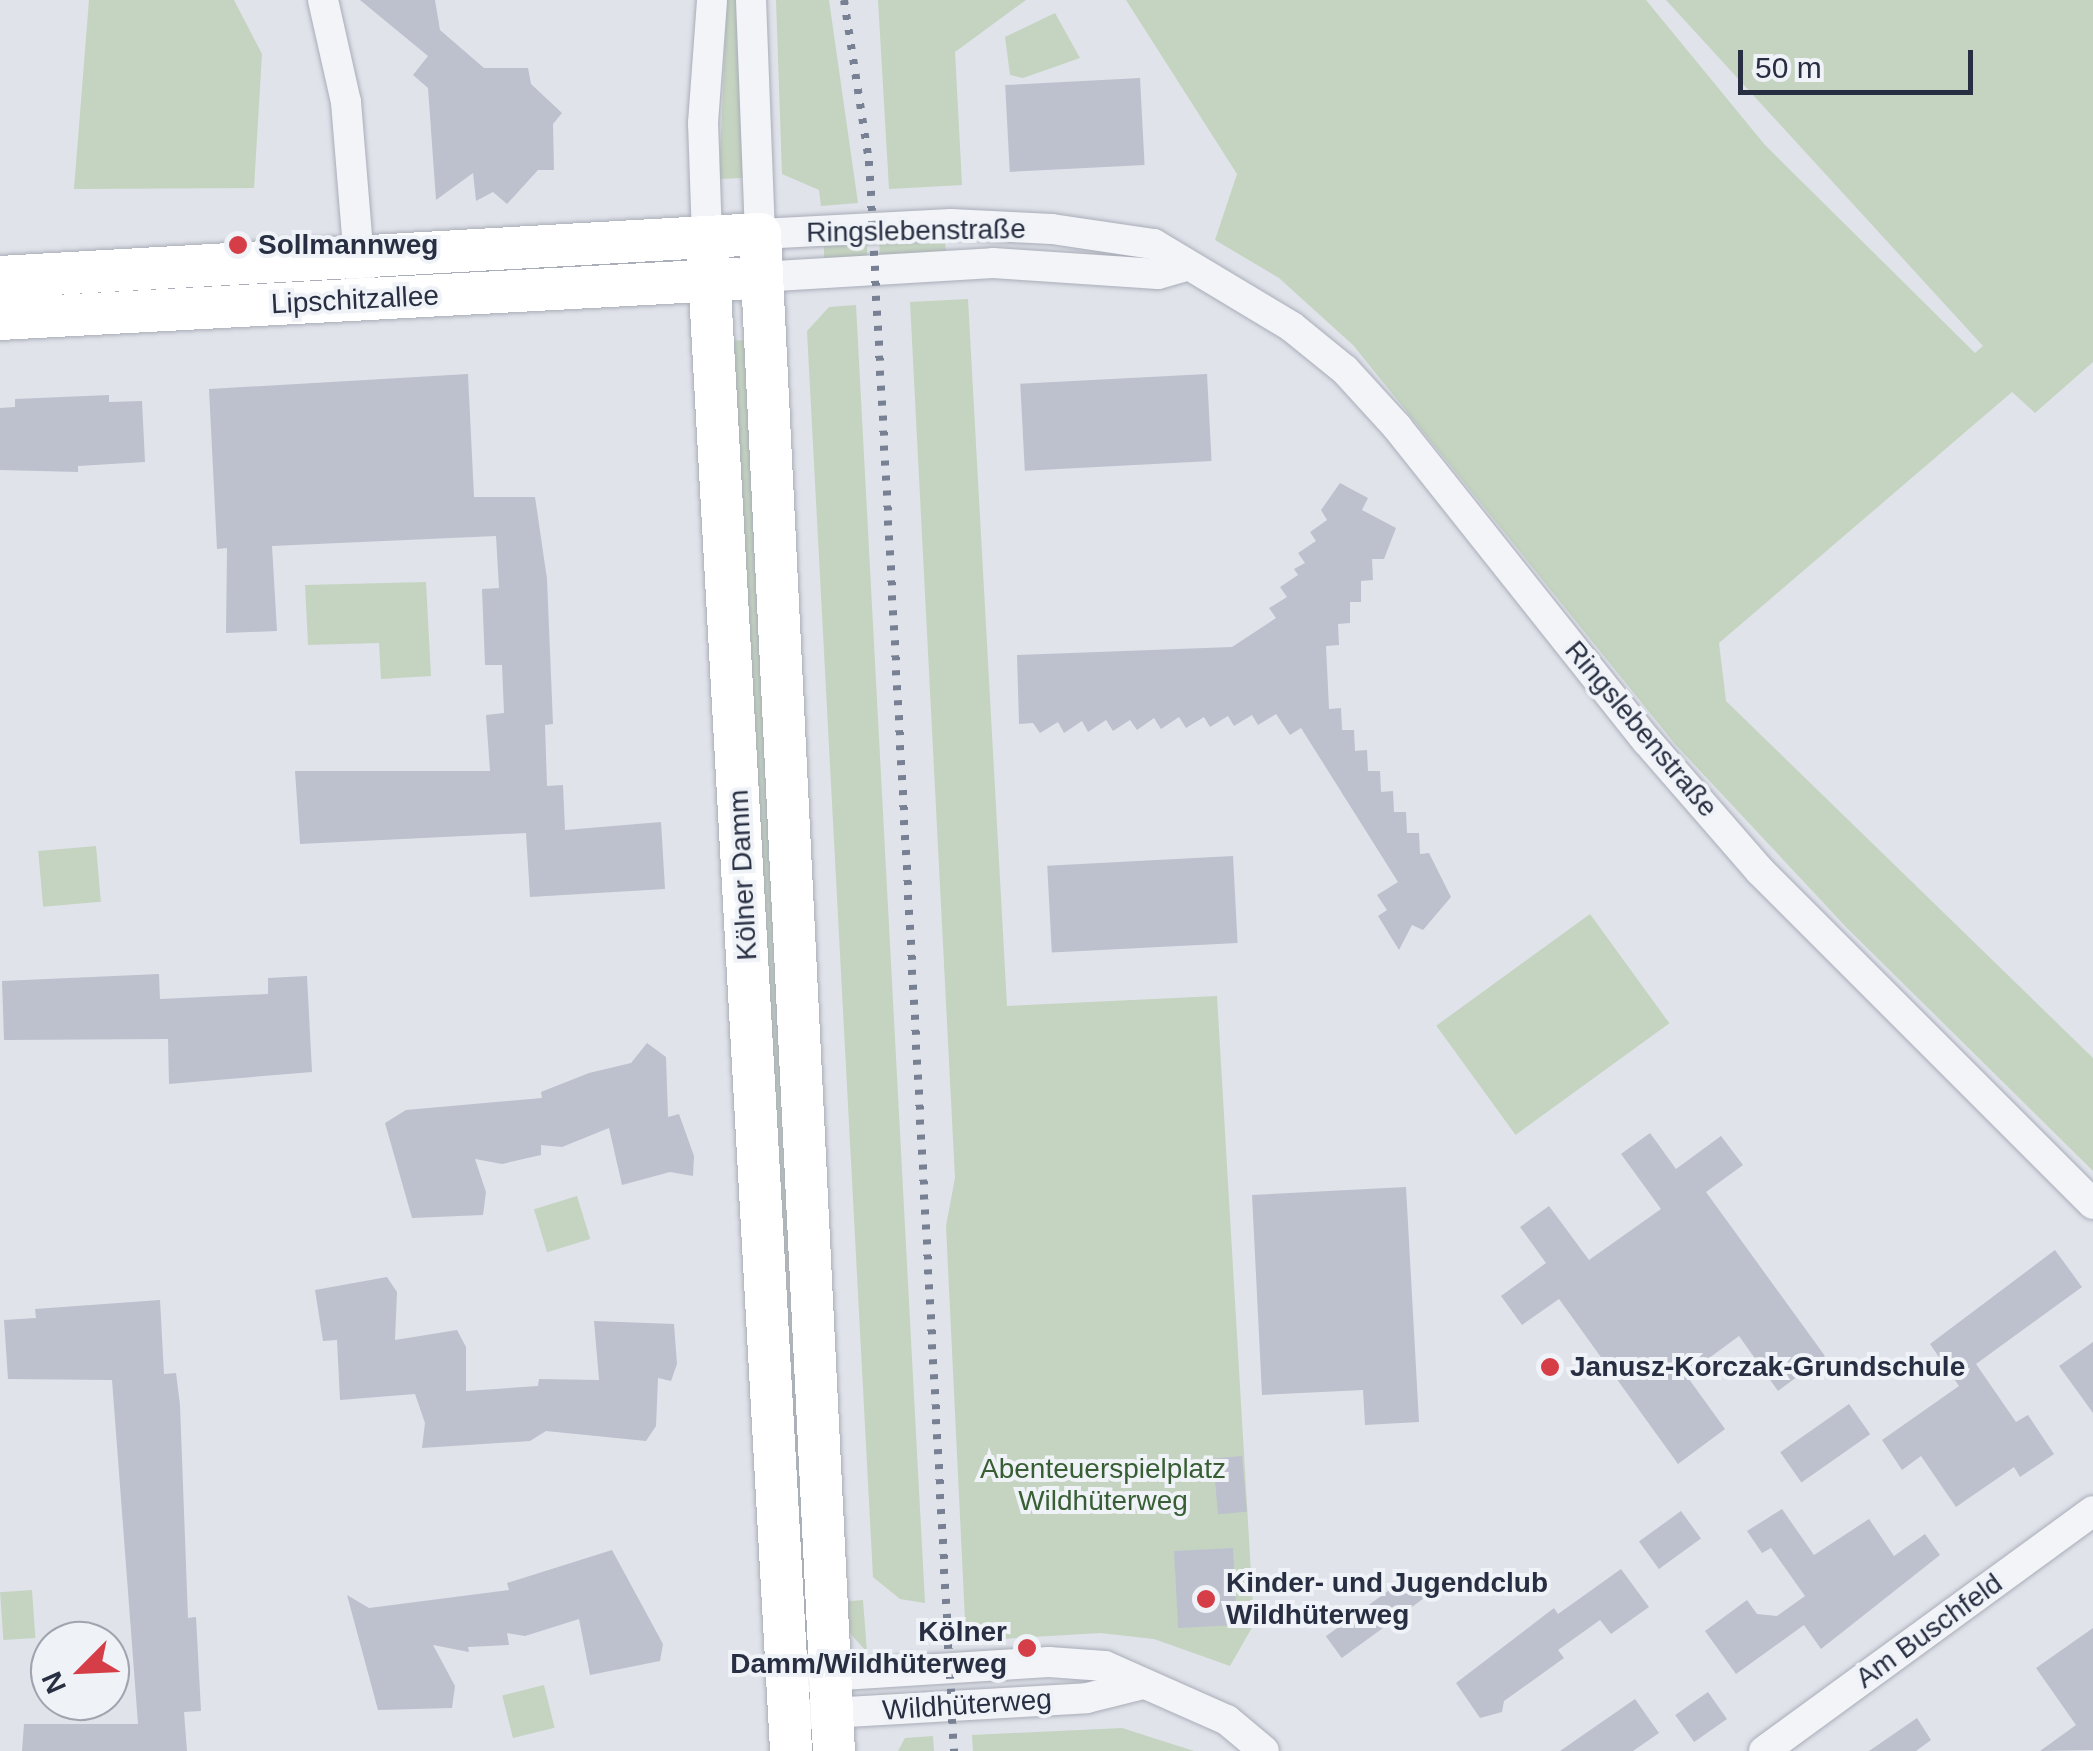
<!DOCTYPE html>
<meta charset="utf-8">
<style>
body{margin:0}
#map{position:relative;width:2093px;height:1751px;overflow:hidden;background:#e0e3ea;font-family:Helvetica,sans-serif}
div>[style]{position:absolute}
.green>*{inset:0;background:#c4d4c0;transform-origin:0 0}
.building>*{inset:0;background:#bdc1cd;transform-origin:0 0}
.roads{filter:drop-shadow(0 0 2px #a9adb8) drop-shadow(0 0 2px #a9adb8)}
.street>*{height:30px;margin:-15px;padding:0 15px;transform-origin:15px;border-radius:15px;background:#f3f4f8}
.secondary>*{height:42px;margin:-21px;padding:0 21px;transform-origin:21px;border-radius:21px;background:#fff}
.rail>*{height:8px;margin-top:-4px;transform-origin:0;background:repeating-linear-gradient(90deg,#788094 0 5px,transparent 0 15px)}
.dots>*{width:28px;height:28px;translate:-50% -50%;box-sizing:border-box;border:5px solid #eff2f7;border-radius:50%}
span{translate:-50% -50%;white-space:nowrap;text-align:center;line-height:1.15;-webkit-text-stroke:8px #eff2f7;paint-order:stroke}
.street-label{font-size:28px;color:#282f42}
.poi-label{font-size:28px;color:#282f42;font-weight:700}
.left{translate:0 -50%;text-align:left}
.right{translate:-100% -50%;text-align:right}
.park-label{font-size:28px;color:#385e34}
.north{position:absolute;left:30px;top:1621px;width:100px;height:100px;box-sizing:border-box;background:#eff2f7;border:2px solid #9fa4af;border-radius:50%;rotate:246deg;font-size:28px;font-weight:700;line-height:40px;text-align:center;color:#282f42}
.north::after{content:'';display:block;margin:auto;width:35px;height:45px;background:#d53e47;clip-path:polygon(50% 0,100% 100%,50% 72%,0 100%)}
.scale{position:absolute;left:1738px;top:50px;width:235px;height:45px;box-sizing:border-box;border:5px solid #282f42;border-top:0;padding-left:12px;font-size:30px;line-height:35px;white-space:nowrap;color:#282f42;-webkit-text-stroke:8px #eff2f7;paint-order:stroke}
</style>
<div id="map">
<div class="green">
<i style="clip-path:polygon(89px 0,234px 0,262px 54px,254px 188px,74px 189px)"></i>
<i style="clip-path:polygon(727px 0,736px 0,743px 178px,719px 179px)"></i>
<i style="clip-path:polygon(776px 0,829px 0,858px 203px,821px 206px,819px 190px,782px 174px)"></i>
<i style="clip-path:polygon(878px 0,1026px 0,955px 52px,962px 185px,889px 189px)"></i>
<i style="clip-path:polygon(1126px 0,1646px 0,1765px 145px,1975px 353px,1983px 346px,1666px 0,2093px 0,2093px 362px,2035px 413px,2012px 392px,1719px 643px,1726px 701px,2093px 1058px,2093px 1171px,1846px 927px,1675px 744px,1353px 345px,1279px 278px,1215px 240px,1237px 174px)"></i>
<i style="clip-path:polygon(1055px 13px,1080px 58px,1023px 78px,1010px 75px,1005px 37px)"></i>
<i style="left:945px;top:239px;width:14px;height:66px;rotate:86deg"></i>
<i style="left:867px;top:244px;width:14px;height:43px;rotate:90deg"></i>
<i style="clip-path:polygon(968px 299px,1007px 1006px,1217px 996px,1254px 1624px,1230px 1666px,1154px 1639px,1100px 1633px,966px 1641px,946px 1226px,955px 1178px,910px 302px)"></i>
<i style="clip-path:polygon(856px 305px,925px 1603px,900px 1599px,873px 1577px,807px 331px,829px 307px)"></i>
<i style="left:747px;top:340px;width:1240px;height:18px;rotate:87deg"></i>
<i style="clip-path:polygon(426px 582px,431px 676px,381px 679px,379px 643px,308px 645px,305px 585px)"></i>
<i style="left:96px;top:846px;width:56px;height:58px;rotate:85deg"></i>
<i style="left:1590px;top:914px;width:135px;height:190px;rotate:54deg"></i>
<i style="left:577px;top:1196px;width:45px;height:45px;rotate:73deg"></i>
<i style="left:32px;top:1590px;width:48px;height:32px;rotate:86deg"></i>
<i style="clip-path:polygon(863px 1600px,867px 1652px,847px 1630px,841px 1602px)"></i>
<i style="left:544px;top:1685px;width:44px;height:43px;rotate:76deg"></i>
<i style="clip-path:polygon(1122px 1728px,1194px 1751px,973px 1751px,972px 1735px)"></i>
<i style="clip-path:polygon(933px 1736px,934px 1751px,898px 1751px,905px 1738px)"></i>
</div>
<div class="building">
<i style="clip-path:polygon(360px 0,435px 0,440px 30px,484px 68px,528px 68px,531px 84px,562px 113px,553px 124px,554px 170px,538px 170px,507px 204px,493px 192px,476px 201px,473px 173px,436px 200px,428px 88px,413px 75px,428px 56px)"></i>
<i style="left:1140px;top:78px;width:87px;height:135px;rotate:87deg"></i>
<i style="clip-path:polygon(468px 374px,474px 497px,535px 497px,547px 579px,553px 724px,545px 725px,547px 786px,563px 785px,565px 830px,661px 822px,665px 889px,530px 897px,526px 833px,300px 844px,295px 771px,490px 771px,486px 715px,504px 713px,502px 665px,485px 665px,482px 589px,499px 588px,496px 536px,272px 546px,277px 631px,226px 633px,227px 548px,217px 549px,209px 389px)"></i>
<i style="left:1207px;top:374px;width:87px;height:187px;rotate:87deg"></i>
<i style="clip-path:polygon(109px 395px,109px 402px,142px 401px,145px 462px,78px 466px,78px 472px,0 470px,0 408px,15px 407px,15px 399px)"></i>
<i style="clip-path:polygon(1340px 483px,1368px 498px,1362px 510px,1396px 528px,1384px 559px,1372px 559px,1373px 580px,1361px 581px,1361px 602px,1350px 602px,1350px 623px,1338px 624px,1339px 645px,1326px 646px,1329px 709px,1341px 708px,1342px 730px,1354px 730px,1355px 751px,1367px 750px,1368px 771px,1380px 771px,1381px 792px,1393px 791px,1394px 812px,1406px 812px,1407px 833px,1419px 833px,1420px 854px,1429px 853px,1451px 897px,1423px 930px,1412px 925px,1399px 950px,1378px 916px,1387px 910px,1377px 895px,1398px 882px,1301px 728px,1290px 735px,1276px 714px,1258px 725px,1252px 715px,1234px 726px,1228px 716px,1210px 727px,1204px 717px,1186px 728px,1179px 717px,1161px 729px,1154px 718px,1137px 730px,1130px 720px,1113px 731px,1106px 720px,1088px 732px,1082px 721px,1064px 733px,1058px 722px,1040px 733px,1033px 723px,1019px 724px,1017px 655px,1232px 647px,1276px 618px,1269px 608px,1287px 597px,1280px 587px,1298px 575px,1294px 569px,1305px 563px,1298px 553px,1316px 541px,1310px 532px,1327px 520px,1321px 510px)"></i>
<i style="left:1233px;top:856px;width:87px;height:186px;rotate:87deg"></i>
<i style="clip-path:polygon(159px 974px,160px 999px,268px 994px,268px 978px,307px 976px,312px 1072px,169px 1084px,168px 1039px,4px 1040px,2px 981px)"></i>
<i style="clip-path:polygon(647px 1043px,666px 1057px,668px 1117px,679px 1114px,694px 1156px,693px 1176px,670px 1172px,622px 1185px,609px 1128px,562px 1147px,541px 1145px,541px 1155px,502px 1164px,475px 1159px,486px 1192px,483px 1215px,412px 1218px,385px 1123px,406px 1110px,542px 1098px,541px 1092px,589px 1073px,631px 1063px)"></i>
<i style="clip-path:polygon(1650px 1133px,1676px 1169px,1721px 1136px,1743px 1165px,1706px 1192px,1825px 1356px,1778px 1391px,1739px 1336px,1686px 1375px,1725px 1429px,1678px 1464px,1559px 1299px,1522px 1325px,1501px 1296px,1546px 1263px,1520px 1227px,1549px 1206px,1589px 1260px,1661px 1209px,1621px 1154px)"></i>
<i style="clip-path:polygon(1406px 1187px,1419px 1422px,1365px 1425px,1363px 1390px,1262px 1395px,1252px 1195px)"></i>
<i style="clip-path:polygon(2055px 1250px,2082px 1287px,1976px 1364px,2016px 1422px,2028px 1415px,2054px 1454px,2020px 1477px,2014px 1467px,1956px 1507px,1921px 1456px,1902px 1470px,1882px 1440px,1959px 1386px,1930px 1344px)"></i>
<i style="clip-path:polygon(387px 1277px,397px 1292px,395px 1340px,457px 1330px,466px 1347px,466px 1391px,538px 1386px,539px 1379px,599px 1380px,594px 1321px,674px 1324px,677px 1364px,671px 1381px,658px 1378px,656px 1426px,646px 1441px,546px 1431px,530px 1441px,422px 1448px,425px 1423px,415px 1394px,340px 1400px,337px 1340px,323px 1341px,315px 1290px)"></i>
<i style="clip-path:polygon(160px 1300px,164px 1374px,176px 1373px,180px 1405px,188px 1618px,196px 1617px,201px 1711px,184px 1712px,187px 1751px,22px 1751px,24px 1724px,138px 1724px,112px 1380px,8px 1379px,4px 1320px,36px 1318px,35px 1309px)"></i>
<i style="clip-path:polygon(2093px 1342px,2093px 1413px,2059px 1366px)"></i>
<i style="left:1849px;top:1404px;width:37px;height:84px;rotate:55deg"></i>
<i style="left:1242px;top:1456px;width:56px;height:29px;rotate:85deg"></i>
<i style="clip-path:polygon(1782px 1509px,1814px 1555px,1869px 1519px,1894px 1556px,1925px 1534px,1940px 1555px,1821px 1649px,1804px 1625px,1736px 1674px,1705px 1631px,1747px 1600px,1757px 1614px,1777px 1616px,1805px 1596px,1771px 1548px,1762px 1553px,1747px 1531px)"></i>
<i style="left:1681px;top:1511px;width:34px;height:52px;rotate:54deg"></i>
<i style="left:1233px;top:1548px;width:77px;height:59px;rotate:87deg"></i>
<i style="clip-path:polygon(612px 1550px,663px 1644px,660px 1661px,590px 1675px,579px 1619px,525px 1636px,507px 1633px,509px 1645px,468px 1647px,469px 1652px,433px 1645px,455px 1686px,452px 1708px,378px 1710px,347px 1595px,369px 1608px,509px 1590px,507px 1583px)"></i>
<i style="clip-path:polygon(1621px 1569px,1649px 1607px,1611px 1634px,1600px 1620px,1558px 1650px,1564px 1658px,1504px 1701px,1502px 1712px,1480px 1718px,1456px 1683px,1554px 1608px,1558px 1614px)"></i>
<i style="left:1410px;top:1575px;width:27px;height:104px;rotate:54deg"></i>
<i style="clip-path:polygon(2093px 1628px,2093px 1750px,2040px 1751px,2076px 1725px,2036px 1668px)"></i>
<i style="left:1708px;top:1692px;width:33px;height:40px;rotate:55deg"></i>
<i style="clip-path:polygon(1635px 1699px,1659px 1733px,1633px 1751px,1560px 1751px)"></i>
<i style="clip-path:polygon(1917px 1718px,1931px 1740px,1916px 1751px,1869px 1751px)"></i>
</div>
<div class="roads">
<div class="street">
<i style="left:323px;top:0;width:105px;rotate:77.3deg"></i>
<i style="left:346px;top:102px;width:173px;rotate:85.3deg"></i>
<i style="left:751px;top:0;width:234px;rotate:87.8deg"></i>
<i style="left:760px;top:234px;width:191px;rotate:-3deg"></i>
<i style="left:951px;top:224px;width:101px;rotate:2.8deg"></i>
<i style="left:1052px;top:229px;width:103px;rotate:8.4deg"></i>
<i style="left:1154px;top:244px;width:161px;rotate:31deg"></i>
<i style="left:1292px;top:327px;width:68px;rotate:39.1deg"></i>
<i style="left:1345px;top:370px;width:77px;rotate:47.6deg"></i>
<i style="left:1397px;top:427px;width:401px;rotate:51.5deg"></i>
<i style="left:1647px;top:741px;width:172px;rotate:49deg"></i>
<i style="left:1760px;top:871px;width:471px;rotate:45deg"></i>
<i style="left:707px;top:237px;width:114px;rotate:-92deg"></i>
<i style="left:703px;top:123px;width:123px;rotate:-85.8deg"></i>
<i style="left:759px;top:277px;width:234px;rotate:-3.4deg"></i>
<i style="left:993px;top:263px;width:165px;rotate:3.8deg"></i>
<i style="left:1158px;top:274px;width:26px;rotate:-16deg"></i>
<i style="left:810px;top:1677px;width:239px;rotate:-3.6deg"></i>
<i style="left:1049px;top:1662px;width:56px;rotate:4.1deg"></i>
<i style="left:1105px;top:1666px;width:133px;rotate:23.9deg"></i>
<i style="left:1227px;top:1720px;width:48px;rotate:40deg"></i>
<i style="left:812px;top:1714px;width:275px;rotate:-3.3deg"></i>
<i style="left:1087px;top:1698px;width:58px;rotate:-14deg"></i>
<i style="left:1764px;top:1751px;width:407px;rotate:-36.1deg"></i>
</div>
<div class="secondary">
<i style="left:707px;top:237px;width:1516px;rotate:86.82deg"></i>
<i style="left:0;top:277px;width:761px;rotate:-3.24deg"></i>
<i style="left:760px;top:234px;width:1519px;rotate:87.21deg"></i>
<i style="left:0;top:319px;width:739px;rotate:-3.1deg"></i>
</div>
</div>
<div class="rail">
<i style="left:844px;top:0;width:163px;rotate:81.2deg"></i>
<i style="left:869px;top:161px;width:1592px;rotate:86.94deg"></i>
</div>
<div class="dots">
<i style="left:238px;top:245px;background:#d53e47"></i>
<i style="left:1550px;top:1367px;background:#d53e47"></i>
<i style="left:1206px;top:1599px;background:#d53e47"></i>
<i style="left:1027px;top:1648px;background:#d53e47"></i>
</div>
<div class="street-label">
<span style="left:916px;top:231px;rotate:-1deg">Ringslebenstraße</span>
<span style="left:355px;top:300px;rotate:-3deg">Lipschitzallee</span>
<span style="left:1641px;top:729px;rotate:50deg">Ringslebenstraße</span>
<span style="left:743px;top:875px;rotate:-93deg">Kölner Damm</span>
<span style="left:1929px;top:1631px;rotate:-36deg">Am Buschfeld</span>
<span style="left:967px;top:1705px;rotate:-4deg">Wildhüterweg</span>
</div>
<div class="poi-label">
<span class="left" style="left:258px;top:245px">Sollmannweg</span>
<span class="left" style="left:1570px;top:1367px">Janusz-Korczak-Grundschule</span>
<span class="left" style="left:1226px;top:1599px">Kinder- und Jugendclub<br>Wildhüterweg</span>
<span class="right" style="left:1007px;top:1648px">Kölner<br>Damm/Wildhüterweg</span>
</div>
<div class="park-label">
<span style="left:1103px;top:1485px">Abenteuerspielplatz<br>Wildhüterweg</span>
</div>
<div class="north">N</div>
<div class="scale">50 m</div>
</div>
